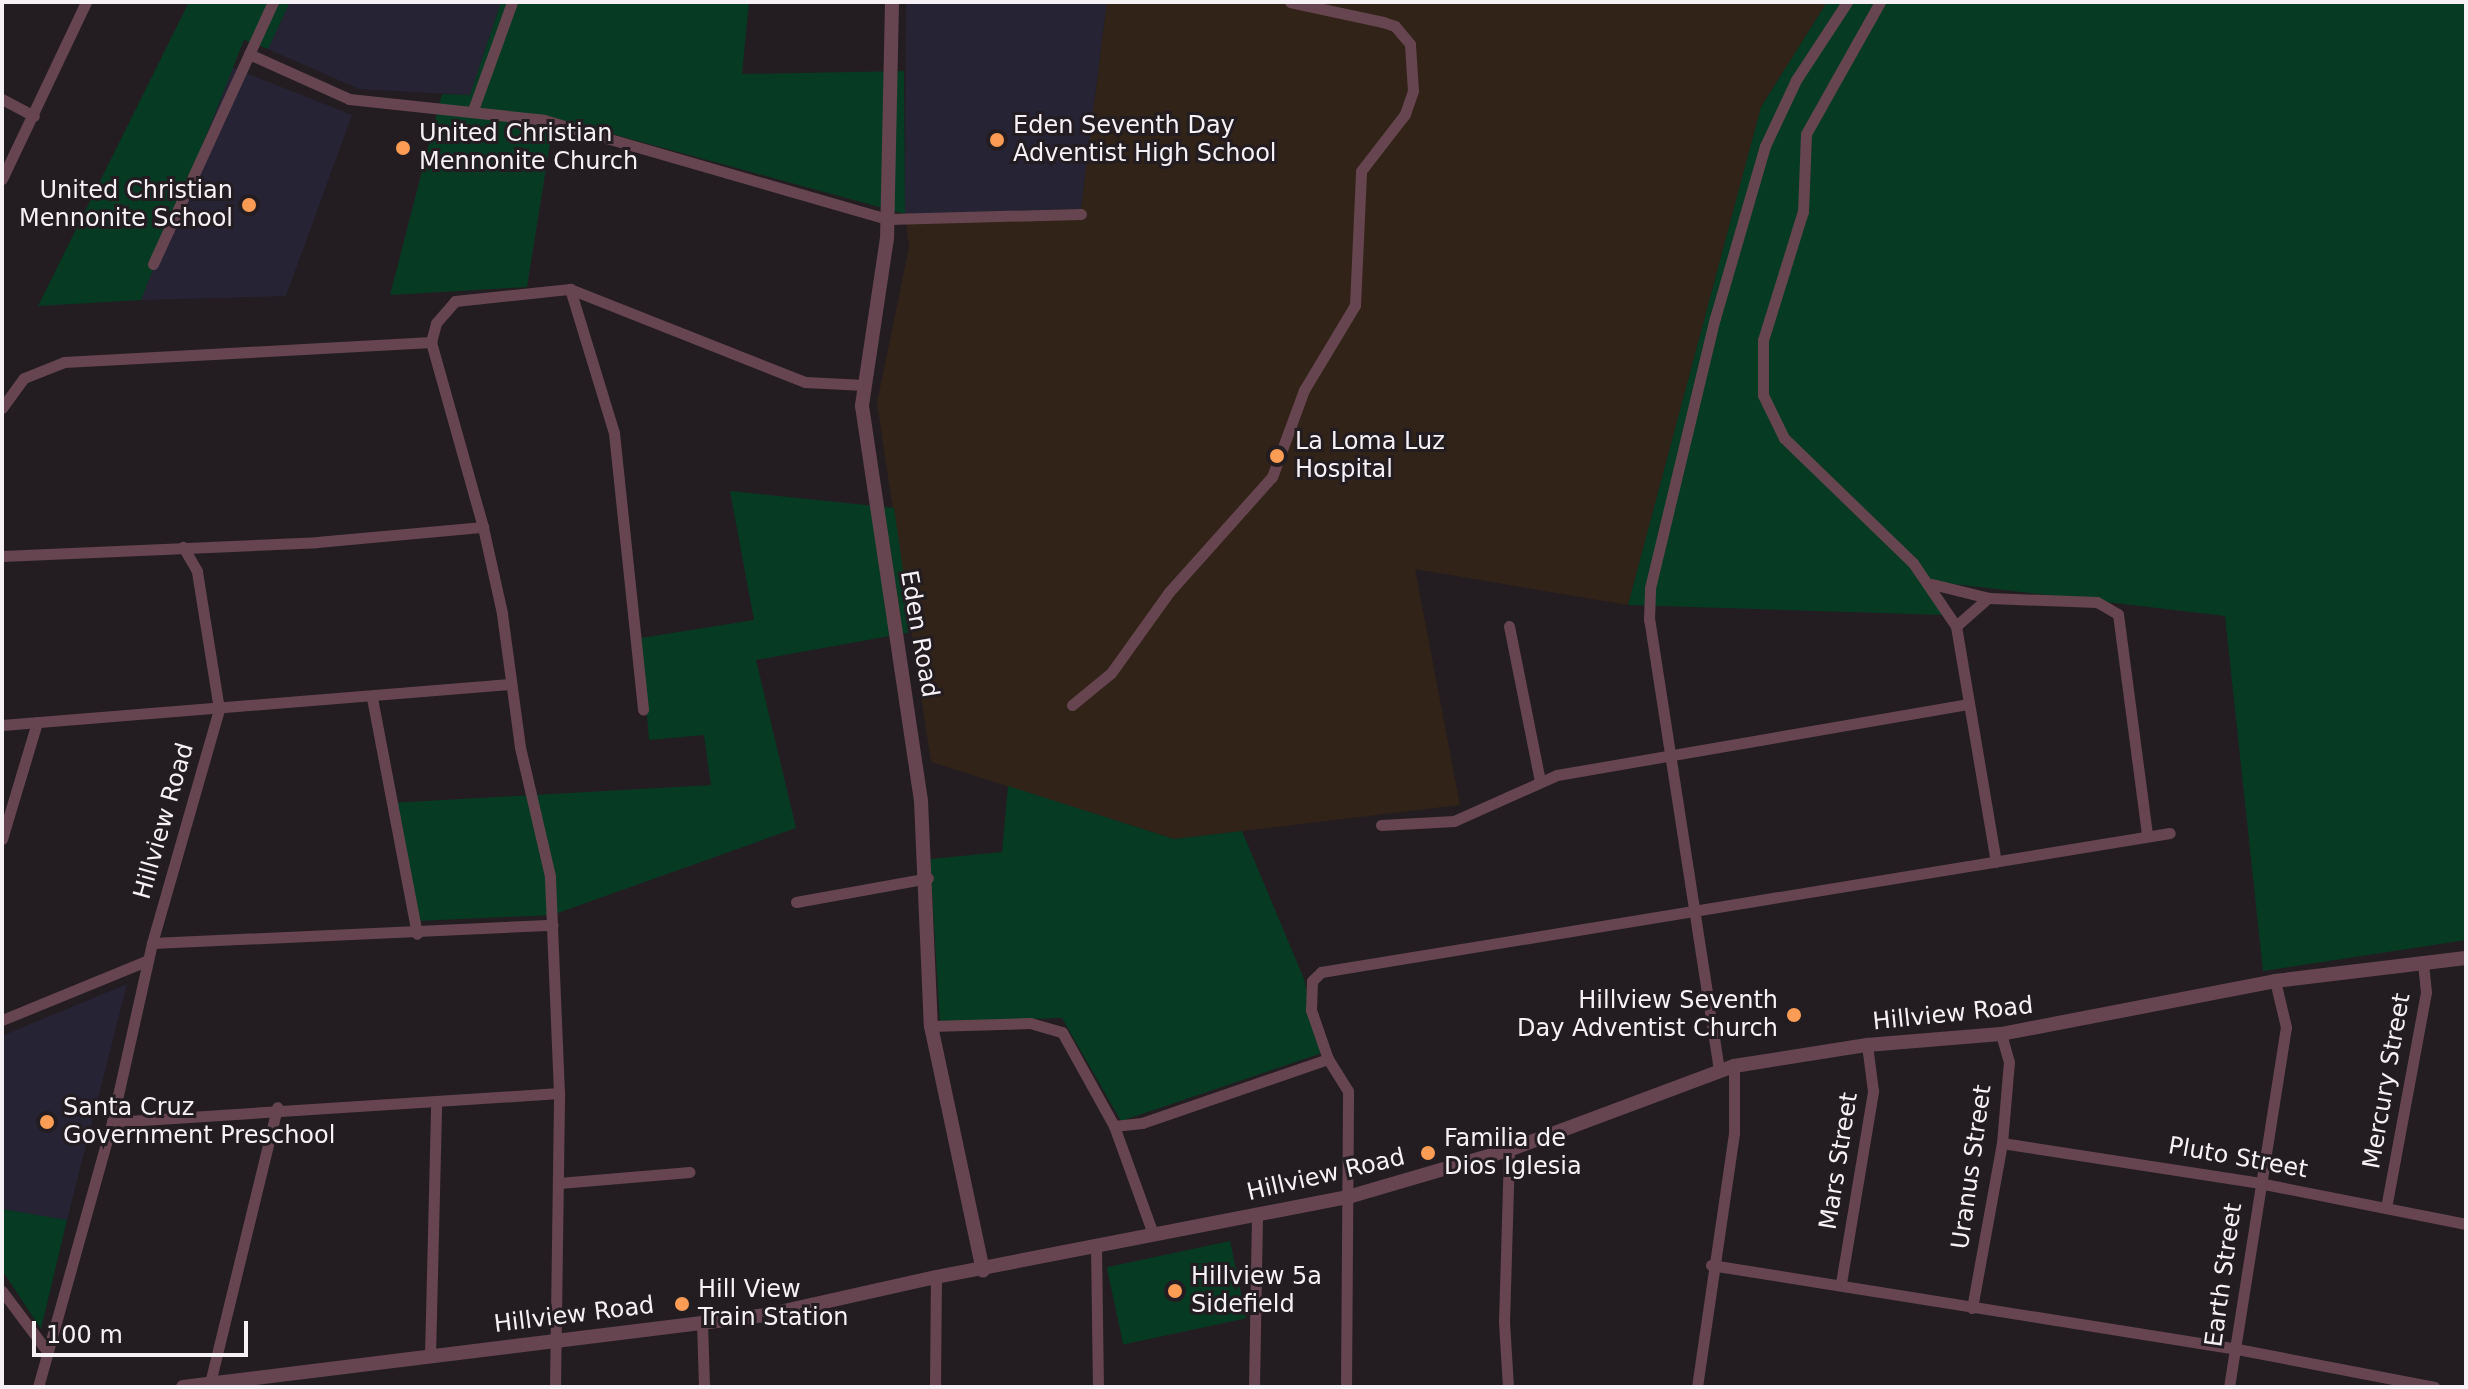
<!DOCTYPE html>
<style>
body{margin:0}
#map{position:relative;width:2468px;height:1389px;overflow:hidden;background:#231d22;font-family:"DejaVu Sans",sans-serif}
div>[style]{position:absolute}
.education>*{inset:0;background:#262434}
.medical>*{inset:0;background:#312317}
.green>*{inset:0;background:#073a23;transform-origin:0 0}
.minor>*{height:11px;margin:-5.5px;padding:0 5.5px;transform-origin:5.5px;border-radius:5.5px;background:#674550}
.tertiary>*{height:14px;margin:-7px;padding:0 7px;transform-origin:7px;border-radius:7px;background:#674550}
.dots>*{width:22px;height:22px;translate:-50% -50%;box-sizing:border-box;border:4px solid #231d22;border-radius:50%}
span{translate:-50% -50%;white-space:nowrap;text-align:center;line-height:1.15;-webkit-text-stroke:6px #231d22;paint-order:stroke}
.poi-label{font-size:24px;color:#f5f1f5}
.left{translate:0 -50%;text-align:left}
.right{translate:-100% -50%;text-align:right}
.street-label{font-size:24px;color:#f5f1f5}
.frame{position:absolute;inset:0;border:4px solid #f5f1f5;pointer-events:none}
.scale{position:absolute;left:32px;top:1321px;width:216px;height:36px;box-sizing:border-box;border:4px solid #f5f1f5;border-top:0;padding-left:10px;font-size:24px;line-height:28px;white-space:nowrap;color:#f5f1f5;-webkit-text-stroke:6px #231d22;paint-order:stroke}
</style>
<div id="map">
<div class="education">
<i style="clip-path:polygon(290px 2px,501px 2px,470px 95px,359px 89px,268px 49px)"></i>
<i style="clip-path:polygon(906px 2px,1107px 2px,1081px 209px,905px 214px)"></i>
<i style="clip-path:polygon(233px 68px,352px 115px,286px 296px,141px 300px)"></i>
<i style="clip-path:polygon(127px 984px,67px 1220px,2px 1209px,2px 1036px)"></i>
</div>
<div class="medical">
<i style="clip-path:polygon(1107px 2px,1827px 2px,1761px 107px,1628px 605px,1415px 569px,1460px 805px,1175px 839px,931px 762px,877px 403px,909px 247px,905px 214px,1081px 209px)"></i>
</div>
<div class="green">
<i style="clip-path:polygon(189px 2px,290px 2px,268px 49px,244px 40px,141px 300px,38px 306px)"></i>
<i style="clip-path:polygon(501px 2px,749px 2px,742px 74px,904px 71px,905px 214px,554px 118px,527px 287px,390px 295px,442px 94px,470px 95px)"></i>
<i style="clip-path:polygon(1827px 2px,2466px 2px,2466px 940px,2263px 971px,2225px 616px,1928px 581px,1942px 615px,1628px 605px,1761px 107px)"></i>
<i style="clip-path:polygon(730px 491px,894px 508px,912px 632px,756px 660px,796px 828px,552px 915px,416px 921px,391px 803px,711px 785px,704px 735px,649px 740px,641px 638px,754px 620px)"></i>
<i style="clip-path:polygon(1008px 786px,1174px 839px,1242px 831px,1304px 979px,1322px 1053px,1121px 1121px,1062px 1018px,940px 1022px,930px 859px,1002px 852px)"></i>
<i style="clip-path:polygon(2px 1209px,67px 1220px,41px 1329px,2px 1270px)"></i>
<i style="left:1230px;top:1241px;width:79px;height:126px;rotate:78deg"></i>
</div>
<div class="minor">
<i style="left:1880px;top:2px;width:151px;rotate:119.3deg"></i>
<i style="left:1806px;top:134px;width:77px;rotate:92.2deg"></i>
<i style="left:1803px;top:211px;width:135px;rotate:107.2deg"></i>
<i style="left:1763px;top:340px;width:55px;rotate:90deg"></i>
<i style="left:1763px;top:395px;width:48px;rotate:64deg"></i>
<i style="left:1784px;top:438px;width:180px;rotate:44.1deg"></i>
<i style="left:1913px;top:563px;width:76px;rotate:55.7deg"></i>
<i style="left:1956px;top:626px;width:239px;rotate:80.4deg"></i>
<i style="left:249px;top:54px;width:110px;rotate:24.2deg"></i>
<i style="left:349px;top:99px;width:196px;rotate:6.1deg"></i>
<i style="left:544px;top:120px;width:358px;rotate:16.1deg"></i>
<i style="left:888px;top:219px;width:193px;rotate:-1.5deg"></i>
<i style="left:2px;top:99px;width:36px;rotate:28deg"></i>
<i style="left:473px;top:110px;width:115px;rotate:-70.1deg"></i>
<i style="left:2px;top:179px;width:196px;rotate:-64.6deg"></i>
<i style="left:153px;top:264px;width:288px;rotate:-65.4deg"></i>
<i style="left:570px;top:289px;width:151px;rotate:73deg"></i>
<i style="left:614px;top:433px;width:278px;rotate:84deg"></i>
<i style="left:2px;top:408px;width:37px;rotate:-54deg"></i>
<i style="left:24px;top:378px;width:43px;rotate:-21.8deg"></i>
<i style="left:64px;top:362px;width:368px;rotate:-3.1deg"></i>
<i style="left:2px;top:556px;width:315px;rotate:-2.5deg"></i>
<i style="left:317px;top:542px;width:167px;rotate:-5.2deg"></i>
<i style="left:1932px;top:584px;width:59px;rotate:13.8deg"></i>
<i style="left:1989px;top:598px;width:108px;rotate:2.1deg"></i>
<i style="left:2097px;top:602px;width:24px;rotate:30deg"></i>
<i style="left:2118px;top:614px;width:222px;rotate:82.5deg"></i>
<i style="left:1509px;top:626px;width:158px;rotate:78.7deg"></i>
<i style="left:1956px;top:626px;width:43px;rotate:-41.2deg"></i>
<i style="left:372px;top:698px;width:240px;rotate:79.2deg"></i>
<i style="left:1072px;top:705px;width:50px;rotate:-39.4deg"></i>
<i style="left:1111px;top:673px;width:100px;rotate:-54.4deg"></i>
<i style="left:1169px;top:592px;width:154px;rotate:-48.2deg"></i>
<i style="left:1272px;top:477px;width:93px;rotate:-69.8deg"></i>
<i style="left:1304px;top:390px;width:99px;rotate:-59deg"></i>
<i style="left:1355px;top:305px;width:134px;rotate:-87.4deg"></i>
<i style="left:1361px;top:171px;width:72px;rotate:-52.3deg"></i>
<i style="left:1405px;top:114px;width:24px;rotate:-71deg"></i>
<i style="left:1413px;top:91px;width:47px;rotate:-93.7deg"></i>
<i style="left:1410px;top:44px;width:23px;rotate:-130deg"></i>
<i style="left:1395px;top:26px;width:13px;rotate:-162deg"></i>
<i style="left:1383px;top:22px;width:95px;rotate:-167.9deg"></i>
<i style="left:2px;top:725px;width:511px;rotate:-4.61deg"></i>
<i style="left:1381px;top:825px;width:73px;rotate:-3.1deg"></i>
<i style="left:1454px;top:821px;width:113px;rotate:-24.1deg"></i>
<i style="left:1557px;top:775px;width:415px;rotate:-9.8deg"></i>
<i style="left:2px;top:839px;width:122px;rotate:-73.3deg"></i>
<i style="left:796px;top:902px;width:134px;rotate:-10.3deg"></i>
<i style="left:152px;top:943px;width:401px;rotate:-2.6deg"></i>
<i style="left:2px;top:1020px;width:158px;rotate:-22.3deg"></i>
<i style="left:931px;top:1026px;width:99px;rotate:-1.7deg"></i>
<i style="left:1030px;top:1023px;width:33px;rotate:16deg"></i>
<i style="left:1062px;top:1032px;width:107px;rotate:61deg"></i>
<i style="left:1114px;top:1126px;width:115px;rotate:70.1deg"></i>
<i style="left:1719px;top:1070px;width:455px;rotate:-98.8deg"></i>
<i style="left:1649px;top:620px;width:32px;rotate:-88deg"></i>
<i style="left:1650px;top:588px;width:278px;rotate:-76.5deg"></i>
<i style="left:1715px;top:318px;width:179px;rotate:-73.8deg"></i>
<i style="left:1765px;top:146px;width:73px;rotate:-64.8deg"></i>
<i style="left:1796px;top:80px;width:93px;rotate:-56.8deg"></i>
<i style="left:112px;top:1122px;width:448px;rotate:-3.7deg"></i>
<i style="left:1114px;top:1126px;width:28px;rotate:-6deg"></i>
<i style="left:1142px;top:1123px;width:197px;rotate:-19deg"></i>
<i style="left:2002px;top:1143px;width:260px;rotate:8.8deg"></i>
<i style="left:2259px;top:1183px;width:211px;rotate:11.2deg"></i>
<i style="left:559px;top:1183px;width:131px;rotate:-4.8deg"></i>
<i style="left:2386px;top:1208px;width:220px;rotate:-79.5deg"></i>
<i style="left:2426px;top:992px;width:31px;rotate:-96deg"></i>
<i style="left:1096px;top:1246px;width:141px;rotate:89.2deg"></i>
<i style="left:1711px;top:1265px;width:533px;rotate:9.07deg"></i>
<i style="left:2237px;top:1349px;width:201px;rotate:10.9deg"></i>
<i style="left:1841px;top:1283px;width:195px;rotate:-80.5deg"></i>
<i style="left:1873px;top:1091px;width:46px;rotate:-97.4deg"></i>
<i style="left:2px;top:1291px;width:75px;rotate:53.1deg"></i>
<i style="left:1972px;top:1308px;width:168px;rotate:-79.7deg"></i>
<i style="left:2002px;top:1143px;width:81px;rotate:-85.1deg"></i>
<i style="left:2009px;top:1062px;width:29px;rotate:-106deg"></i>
<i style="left:702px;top:1322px;width:65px;rotate:88.2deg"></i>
<i style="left:430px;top:1356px;width:252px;rotate:-88.6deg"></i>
<i style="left:38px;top:1387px;width:275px;rotate:-74.4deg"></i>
<i style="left:112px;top:1122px;width:183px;rotate:-77.4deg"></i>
<i style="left:152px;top:943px;width:243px;rotate:-74deg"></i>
<i style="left:219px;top:709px;width:140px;rotate:-99.1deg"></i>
<i style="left:197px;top:571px;width:28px;rotate:-120deg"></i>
<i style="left:209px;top:1387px;width:288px;rotate:-76.3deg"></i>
<i style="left:555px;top:1387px;width:294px;rotate:-89.2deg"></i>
<i style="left:559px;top:1093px;width:217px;rotate:-92.4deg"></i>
<i style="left:550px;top:876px;width:132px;rotate:-103.1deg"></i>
<i style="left:520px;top:747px;width:135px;rotate:-97.7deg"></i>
<i style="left:502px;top:613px;width:88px;rotate:-102.5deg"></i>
<i style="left:483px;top:527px;width:192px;rotate:-105.7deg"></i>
<i style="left:431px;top:342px;width:20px;rotate:-75deg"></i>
<i style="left:436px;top:323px;width:29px;rotate:-49deg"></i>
<i style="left:455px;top:301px;width:116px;rotate:-6deg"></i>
<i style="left:570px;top:289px;width:253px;rotate:21.6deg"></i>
<i style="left:805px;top:382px;width:59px;rotate:2.9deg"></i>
<i style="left:935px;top:1387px;width:110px;rotate:-89.5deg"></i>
<i style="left:1254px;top:1387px;width:173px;rotate:-89deg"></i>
<i style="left:1346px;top:1387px;width:296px;rotate:-89.6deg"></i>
<i style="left:1348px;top:1091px;width:38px;rotate:-122deg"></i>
<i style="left:1328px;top:1059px;width:52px;rotate:-109.1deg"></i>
<i style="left:1311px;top:1010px;width:29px;rotate:-88deg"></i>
<i style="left:1312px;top:981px;width:13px;rotate:-45deg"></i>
<i style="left:1321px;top:972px;width:860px;rotate:-9.3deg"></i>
<i style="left:1508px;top:1387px;width:65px;rotate:-93.5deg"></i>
<i style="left:1504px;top:1322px;width:172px;rotate:-88.3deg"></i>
<i style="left:1697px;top:1387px;width:257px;rotate:-81.7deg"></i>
<i style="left:1734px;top:1133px;width:67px;rotate:-90deg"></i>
<i style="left:2229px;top:1387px;width:364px;rotate:-81deg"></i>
<i style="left:2286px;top:1027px;width:47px;rotate:-103.4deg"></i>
</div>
<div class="tertiary">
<i style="left:892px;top:2px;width:236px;rotate:91.2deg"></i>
<i style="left:887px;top:238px;width:170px;rotate:98.5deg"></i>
<i style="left:862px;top:406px;width:399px;rotate:81.5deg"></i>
<i style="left:921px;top:801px;width:225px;rotate:87.5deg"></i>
<i style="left:931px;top:1026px;width:250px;rotate:78deg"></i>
<i style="left:183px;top:1387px;width:587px;rotate:-7.04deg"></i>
<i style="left:766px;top:1315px;width:174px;rotate:-12.6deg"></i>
<i style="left:936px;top:1277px;width:420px;rotate:-11deg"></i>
<i style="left:1348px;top:1197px;width:168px;rotate:-16.3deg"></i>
<i style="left:1509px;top:1150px;width:240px;rotate:-20.5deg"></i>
<i style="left:1734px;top:1066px;width:135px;rotate:-9deg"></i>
<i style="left:1867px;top:1045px;width:134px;rotate:-4.7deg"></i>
<i style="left:2001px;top:1034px;width:279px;rotate:-10.9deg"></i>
<i style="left:2275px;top:981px;width:192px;rotate:-6.9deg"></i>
</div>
<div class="dots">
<i style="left:997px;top:140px;background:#fd9d55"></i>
<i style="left:403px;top:148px;background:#fd9d55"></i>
<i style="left:249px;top:205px;background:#fd9d55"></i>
<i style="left:1277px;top:456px;background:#fd9d55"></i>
<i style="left:1794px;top:1015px;background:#fd9d55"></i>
<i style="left:47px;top:1122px;background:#fd9d55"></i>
<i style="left:1428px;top:1153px;background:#fd9d55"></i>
<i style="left:1175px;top:1291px;background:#fd9d55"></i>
<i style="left:682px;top:1304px;background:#fd9d55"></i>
</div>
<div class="poi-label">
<span class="left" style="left:1013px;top:140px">Eden Seventh Day<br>Adventist High School</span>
<span class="left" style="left:419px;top:148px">United Christian<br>Mennonite Church</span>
<span class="right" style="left:233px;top:205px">United Christian<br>Mennonite School</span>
<span class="left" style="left:1295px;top:456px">La Loma Luz<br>Hospital</span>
<span class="right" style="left:1778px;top:1015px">Hillview Seventh<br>Day Adventist Church</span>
<span class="left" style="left:63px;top:1122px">Santa Cruz<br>Government Preschool</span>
<span class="left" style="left:1444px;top:1153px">Familia de<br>Dios Iglesia</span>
<span class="left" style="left:1191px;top:1291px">Hillview 5a<br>Sidefield</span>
<span class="left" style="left:698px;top:1304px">Hill View<br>Train Station</span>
</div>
<div class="street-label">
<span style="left:919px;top:634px;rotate:80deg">Eden Road</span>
<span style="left:164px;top:821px;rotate:-74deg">Hillview Road</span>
<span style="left:1953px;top:1014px;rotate:-6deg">Hillview Road</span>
<span style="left:2387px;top:1081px;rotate:-80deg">Mercury Street</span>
<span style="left:2238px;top:1158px;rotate:10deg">Pluto Street</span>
<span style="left:1839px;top:1161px;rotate:-81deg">Mars Street</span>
<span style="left:1972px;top:1167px;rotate:-82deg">Uranus Street</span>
<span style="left:1326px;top:1175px;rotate:-13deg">Hillview Road</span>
<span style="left:2224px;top:1275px;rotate:-82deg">Earth Street</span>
<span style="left:574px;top:1315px;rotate:-7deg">Hillview Road</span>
</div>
<div class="frame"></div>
<div class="scale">100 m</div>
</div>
